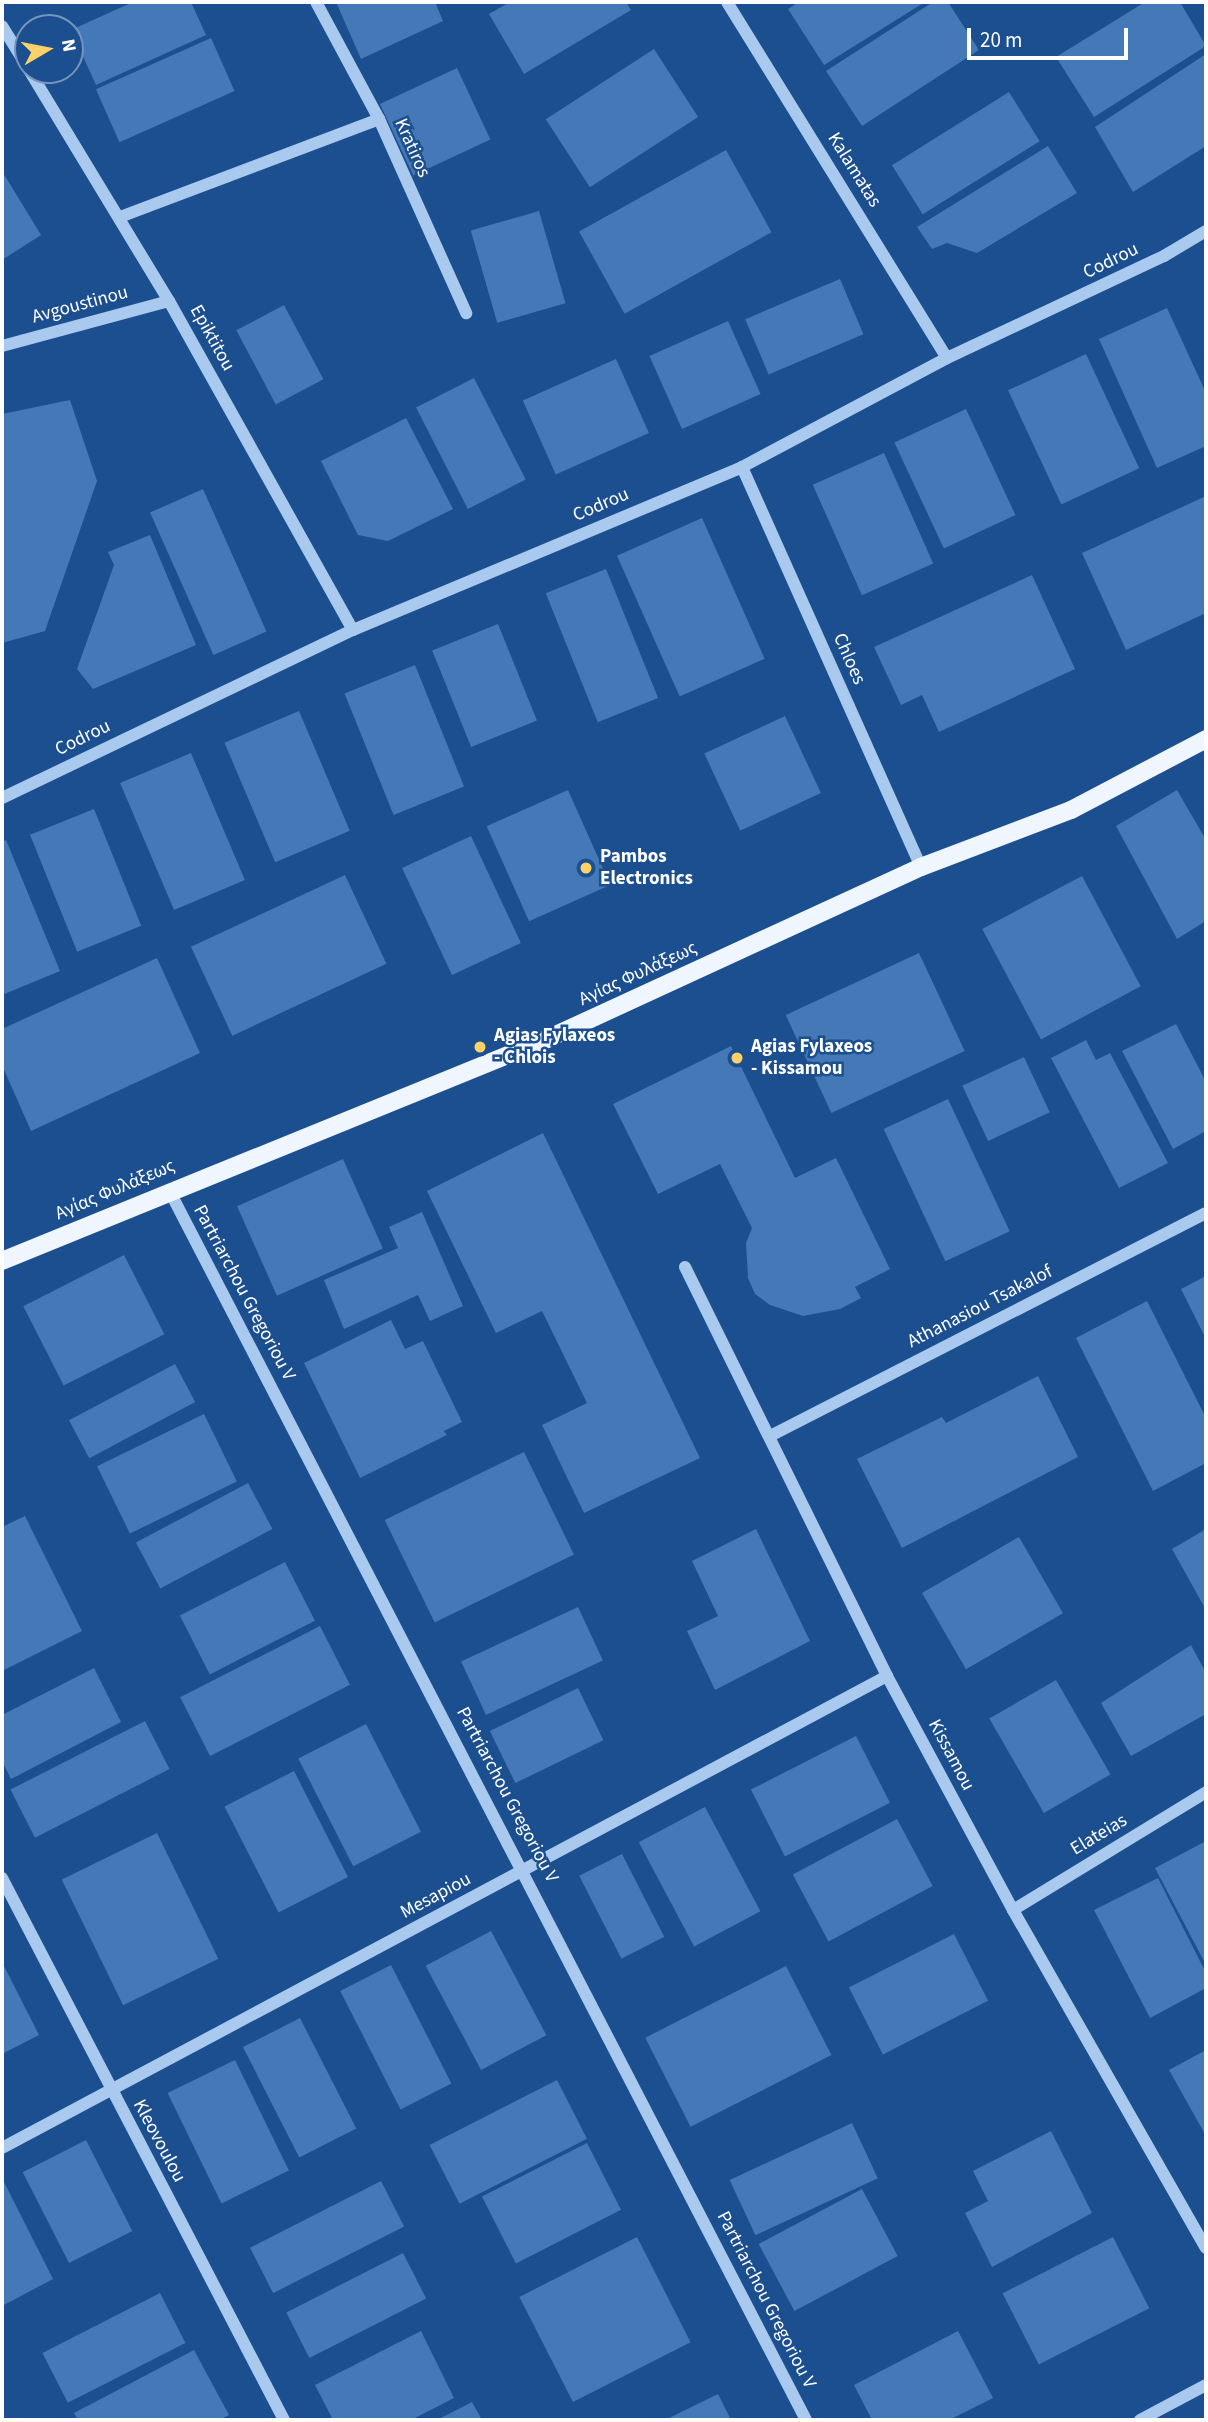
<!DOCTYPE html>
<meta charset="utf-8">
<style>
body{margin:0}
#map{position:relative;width:1208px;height:2422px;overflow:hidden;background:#1b4f8f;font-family:"Source Sans 3",sans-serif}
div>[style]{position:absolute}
.building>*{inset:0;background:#4478b7;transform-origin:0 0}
.minor>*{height:12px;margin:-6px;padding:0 6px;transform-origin:6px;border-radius:6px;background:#a9c9ee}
.major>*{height:18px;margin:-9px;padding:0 9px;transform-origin:9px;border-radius:9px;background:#f0f6ff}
.dots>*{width:19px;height:19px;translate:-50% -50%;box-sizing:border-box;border:4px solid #1b4f8f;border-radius:50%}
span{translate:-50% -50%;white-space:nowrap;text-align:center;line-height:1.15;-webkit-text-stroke:5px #1b4f8f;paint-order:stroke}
.street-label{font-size:19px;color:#fff}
.poi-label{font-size:19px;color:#fff;font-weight:700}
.left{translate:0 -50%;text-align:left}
.frame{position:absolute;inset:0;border:4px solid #fff;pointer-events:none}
.north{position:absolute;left:14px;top:14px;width:70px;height:70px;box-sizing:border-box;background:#1b4f8f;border:2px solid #7695bc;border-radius:50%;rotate:80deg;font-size:19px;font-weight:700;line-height:28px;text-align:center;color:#fff}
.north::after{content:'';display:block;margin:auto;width:24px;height:32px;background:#ffd166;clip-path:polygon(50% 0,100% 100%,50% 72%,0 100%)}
.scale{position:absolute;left:967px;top:28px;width:161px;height:32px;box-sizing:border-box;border:4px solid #fff;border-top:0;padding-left:9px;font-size:21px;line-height:24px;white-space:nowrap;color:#fff;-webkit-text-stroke:5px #1b4f8f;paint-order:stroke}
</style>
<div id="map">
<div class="building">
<i style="clip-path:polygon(133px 2px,191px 2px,206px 35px,96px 85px,71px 30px)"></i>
<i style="clip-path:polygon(336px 2px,435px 2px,443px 21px,361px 59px)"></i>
<i style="clip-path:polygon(510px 2px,626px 2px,631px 10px,524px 74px,489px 14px)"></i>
<i style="clip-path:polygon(799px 2px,925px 2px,824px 65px,788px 9px)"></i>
<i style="clip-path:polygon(933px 2px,948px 2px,979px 50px,862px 126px,826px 71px)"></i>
<i style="clip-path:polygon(1145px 2px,1180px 2px,1206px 46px,1094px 117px,1056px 57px)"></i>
<i style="left:211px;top:38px;width:58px;height:126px;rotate:66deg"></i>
<i style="left:654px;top:49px;width:81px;height:129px;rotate:57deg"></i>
<i style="clip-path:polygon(1206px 54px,1206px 146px,1133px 192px,1095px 127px)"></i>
<i style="left:457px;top:68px;width:79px;height:85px;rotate:65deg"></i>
<i style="left:1009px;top:92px;width:58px;height:138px;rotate:58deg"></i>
<i style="clip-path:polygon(1048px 146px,1077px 193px,977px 253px,947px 243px,932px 249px,917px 227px)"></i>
<i style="left:726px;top:150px;width:94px;height:168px;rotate:61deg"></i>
<i style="clip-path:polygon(2px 171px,41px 235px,2px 260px)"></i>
<i style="left:539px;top:211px;width:96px;height:71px;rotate:74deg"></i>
<i style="left:840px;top:279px;width:60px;height:103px;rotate:67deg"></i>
<i style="left:284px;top:305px;width:84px;height:54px;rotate:62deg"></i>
<i style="clip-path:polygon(1167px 308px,1206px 393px,1206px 446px,1157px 468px,1099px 339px)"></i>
<i style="left:728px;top:321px;width:80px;height:86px;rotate:66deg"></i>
<i style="left:1086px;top:354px;width:126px;height:86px;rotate:65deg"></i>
<i style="left:616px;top:359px;width:81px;height:102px;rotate:66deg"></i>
<i style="left:474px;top:378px;width:114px;height:65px;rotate:63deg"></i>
<i style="clip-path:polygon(70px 400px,97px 481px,45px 631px,2px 643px,2px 414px)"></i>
<i style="left:966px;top:409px;width:117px;height:79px;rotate:65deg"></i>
<i style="clip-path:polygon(406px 418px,453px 509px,388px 541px,358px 535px,321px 461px)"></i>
<i style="left:884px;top:453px;width:121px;height:78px;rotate:66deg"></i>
<i style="left:203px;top:489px;width:156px;height:58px;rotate:66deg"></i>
<i style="clip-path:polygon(1206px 496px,1206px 613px,1126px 650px,1082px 553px)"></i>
<i style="left:702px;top:518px;width:154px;height:93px;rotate:66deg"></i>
<i style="clip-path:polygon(150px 535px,196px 645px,93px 689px,77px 669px,114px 565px,108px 552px)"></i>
<i style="left:606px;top:569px;width:139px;height:65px;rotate:68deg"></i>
<i style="clip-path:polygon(1032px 575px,1075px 669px,939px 732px,922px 695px,901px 705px,874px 647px)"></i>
<i style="left:498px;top:624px;width:104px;height:71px;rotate:68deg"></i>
<i style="left:415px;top:665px;width:131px;height:76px;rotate:68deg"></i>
<i style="left:299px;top:711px;width:130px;height:81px;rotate:67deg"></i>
<i style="left:785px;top:716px;width:85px;height:89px;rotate:65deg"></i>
<i style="left:191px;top:753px;width:138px;height:77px;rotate:67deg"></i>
<i style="left:568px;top:790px;width:104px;height:89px;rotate:66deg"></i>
<i style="clip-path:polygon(1177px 790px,1206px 840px,1206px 921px,1177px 939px,1116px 826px)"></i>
<i style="left:94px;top:809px;width:126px;height:69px;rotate:68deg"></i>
<i style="left:471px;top:836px;width:118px;height:76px;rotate:65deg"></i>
<i style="clip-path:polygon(6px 840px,60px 971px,2px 995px,2px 842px)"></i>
<i style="left:345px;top:875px;width:98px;height:170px;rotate:65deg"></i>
<i style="left:1082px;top:876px;width:125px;height:113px;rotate:62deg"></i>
<i style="left:919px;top:953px;width:108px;height:147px;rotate:65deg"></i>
<i style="clip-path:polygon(157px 958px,200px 1053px,31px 1131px,2px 1065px,2px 1029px)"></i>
<i style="clip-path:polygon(1176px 1024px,1206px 1082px,1206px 1131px,1173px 1149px,1122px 1051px)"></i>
<i style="clip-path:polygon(1086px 1040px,1096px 1060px,1110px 1053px,1168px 1163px,1119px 1188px,1051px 1058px)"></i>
<i style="clip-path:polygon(731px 1046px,795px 1178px,836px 1158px,890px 1269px,855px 1287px,861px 1298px,840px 1309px,803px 1316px,770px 1305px,755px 1294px,748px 1278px,746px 1243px,752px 1228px,720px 1164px,658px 1194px,613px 1104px)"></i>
<i style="left:1024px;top:1057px;width:61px;height:68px;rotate:65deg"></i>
<i style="left:948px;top:1099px;width:146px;height:71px;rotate:65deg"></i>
<i style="clip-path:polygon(543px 1133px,700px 1458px,584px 1513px,542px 1425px,587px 1403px,542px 1311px,496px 1333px,427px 1191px)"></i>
<i style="left:343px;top:1159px;width:98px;height:116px;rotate:66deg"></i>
<i style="clip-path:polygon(422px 1212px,463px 1306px,430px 1321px,418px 1295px,344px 1329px,324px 1280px,398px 1248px,389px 1227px)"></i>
<i style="left:124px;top:1255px;width:89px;height:113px;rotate:63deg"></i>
<i style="clip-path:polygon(1206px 1276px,1206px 1339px,1181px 1289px)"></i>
<i style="clip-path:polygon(1147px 1301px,1206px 1418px,1206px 1463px,1153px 1491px,1076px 1338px)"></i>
<i style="clip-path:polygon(391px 1320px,405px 1349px,423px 1341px,462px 1422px,444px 1431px,447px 1435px,360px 1478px,304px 1363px)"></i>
<i style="left:175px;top:1364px;width:43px;height:120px;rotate:62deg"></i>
<i style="clip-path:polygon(1038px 1376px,1078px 1457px,902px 1548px,857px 1459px,942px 1417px,946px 1423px)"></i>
<i style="left:204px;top:1414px;width:75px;height:119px;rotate:64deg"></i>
<i style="left:524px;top:1452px;width:114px;height:155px;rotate:64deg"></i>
<i style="left:248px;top:1483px;width:52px;height:127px;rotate:62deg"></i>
<i style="clip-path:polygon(25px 1516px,82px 1631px,2px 1671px,2px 1527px)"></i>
<i style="clip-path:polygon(756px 1529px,810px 1641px,715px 1690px,687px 1631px,718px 1616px,692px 1561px)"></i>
<i style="clip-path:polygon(1206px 1529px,1206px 1610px,1172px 1549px)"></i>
<i style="left:1019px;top:1537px;width:88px;height:112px;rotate:60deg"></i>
<i style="left:285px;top:1562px;width:66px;height:118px;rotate:63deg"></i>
<i style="left:578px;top:1607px;width:59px;height:129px;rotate:65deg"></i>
<i style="left:320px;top:1626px;width:66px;height:157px;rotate:63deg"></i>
<i style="clip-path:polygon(1191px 1645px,1206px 1673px,1206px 1714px,1131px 1756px,1101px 1703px)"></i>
<i style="clip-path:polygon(94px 1668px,121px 1722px,11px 1779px,2px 1761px,2px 1715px)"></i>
<i style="left:1056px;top:1680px;width:109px;height:77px;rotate:60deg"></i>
<i style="left:578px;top:1688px;width:58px;height:98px;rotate:64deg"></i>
<i style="left:145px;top:1721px;width:54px;height:151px;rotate:63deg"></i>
<i style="left:366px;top:1724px;width:121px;height:76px;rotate:63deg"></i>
<i style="left:856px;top:1736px;width:75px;height:118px;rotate:63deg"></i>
<i style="left:294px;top:1771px;width:119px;height:78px;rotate:63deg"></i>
<i style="left:705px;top:1807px;width:118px;height:75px;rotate:62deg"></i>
<i style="left:897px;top:1819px;width:76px;height:118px;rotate:62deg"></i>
<i style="left:157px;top:1833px;width:140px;height:106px;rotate:64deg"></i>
<i style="clip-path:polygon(1206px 1841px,1206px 1965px,1155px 1868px)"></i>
<i style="left:622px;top:1854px;width:93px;height:48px;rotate:63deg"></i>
<i style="clip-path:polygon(1158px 1878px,1206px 1973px,1206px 1988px,1150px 2018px,1094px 1910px)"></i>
<i style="left:491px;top:1931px;width:118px;height:74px;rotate:62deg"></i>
<i style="left:954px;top:1934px;width:75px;height:118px;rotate:63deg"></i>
<i style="clip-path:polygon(2px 1962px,39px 2035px,2px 2054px)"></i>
<i style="left:391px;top:1965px;width:133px;height:57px;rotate:63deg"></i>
<i style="left:786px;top:1966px;width:100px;height:158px;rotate:63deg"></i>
<i style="left:300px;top:2018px;width:124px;height:64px;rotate:63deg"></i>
<i style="clip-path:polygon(1206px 2050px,1206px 2136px,1169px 2070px)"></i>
<i style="left:235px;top:2060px;width:123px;height:75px;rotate:64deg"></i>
<i style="left:557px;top:2080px;width:66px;height:143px;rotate:63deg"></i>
<i style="left:852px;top:2123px;width:61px;height:135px;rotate:65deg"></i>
<i style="clip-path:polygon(1051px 2131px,1092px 2213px,992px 2267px,965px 2213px,988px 2201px,973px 2171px)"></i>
<i style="left:86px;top:2140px;width:102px;height:71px;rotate:63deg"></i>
<i style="left:587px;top:2143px;width:75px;height:118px;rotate:63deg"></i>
<i style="left:381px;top:2181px;width:51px;height:147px;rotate:63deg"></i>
<i style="clip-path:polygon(4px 2182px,53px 2279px,2px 2306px,2px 2183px)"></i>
<i style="left:862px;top:2189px;width:76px;height:117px;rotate:62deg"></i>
<i style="left:637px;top:2237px;width:118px;height:132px;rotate:63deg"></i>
<i style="left:1113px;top:2237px;width:80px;height:124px;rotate:63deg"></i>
<i style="left:403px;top:2253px;width:51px;height:131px;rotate:63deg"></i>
<i style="left:160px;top:2293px;width:56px;height:132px;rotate:63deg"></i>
<i style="clip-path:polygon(421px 2331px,454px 2398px,411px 2420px,333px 2420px,315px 2385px)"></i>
<i style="clip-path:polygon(958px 2331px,993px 2398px,949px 2420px,872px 2420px,854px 2385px)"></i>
<i style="clip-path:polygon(194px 2350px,229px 2415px,219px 2420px,78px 2420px,74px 2413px)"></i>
<i style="clip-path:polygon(718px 2394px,731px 2420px,665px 2420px)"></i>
<i style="clip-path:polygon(472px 2402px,482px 2420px,437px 2420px)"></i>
</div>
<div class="minor">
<i style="left:316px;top:2px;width:133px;rotate:61.7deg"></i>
<i style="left:379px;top:119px;width:213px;rotate:65.8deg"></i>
<i style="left:727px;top:2px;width:418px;rotate:58.3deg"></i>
<i style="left:2px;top:26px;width:49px;rotate:58.2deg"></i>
<i style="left:29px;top:70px;width:270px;rotate:58.8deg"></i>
<i style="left:169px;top:301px;width:377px;rotate:60.8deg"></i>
<i style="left:120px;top:217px;width:277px;rotate:-20.7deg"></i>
<i style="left:2px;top:346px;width:173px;rotate:-15.1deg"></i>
<i style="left:742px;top:467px;width:438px;rotate:65.9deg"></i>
<i style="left:2px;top:798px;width:389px;rotate:-25.6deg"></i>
<i style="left:353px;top:630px;width:422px;rotate:-22.7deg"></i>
<i style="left:742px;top:467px;width:232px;rotate:-28deg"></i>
<i style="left:947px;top:358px;width:240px;rotate:-25.2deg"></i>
<i style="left:1164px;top:256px;width:49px;rotate:-30.8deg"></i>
<i style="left:169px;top:1190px;width:1385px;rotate:62.62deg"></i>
<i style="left:685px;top:1267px;width:456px;rotate:63.7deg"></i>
<i style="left:887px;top:1676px;width:266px;rotate:61.7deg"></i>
<i style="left:1013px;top:1910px;width:389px;rotate:60.3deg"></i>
<i style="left:772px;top:1435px;width:487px;rotate:-27.1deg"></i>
<i style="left:2px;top:1878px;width:611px;rotate:62.51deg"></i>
<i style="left:1013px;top:1910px;width:226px;rotate:-31.4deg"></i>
<i style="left:2px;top:2148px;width:1003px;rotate:-28.07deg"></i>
<i style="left:1140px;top:2420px;width:75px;rotate:-27.9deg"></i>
</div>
<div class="major">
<i style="left:2px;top:1261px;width:588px;rotate:-22.16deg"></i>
<i style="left:547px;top:1039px;width:412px;rotate:-24.7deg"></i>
<i style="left:921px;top:867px;width:160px;rotate:-20.8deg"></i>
<i style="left:1071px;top:810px;width:153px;rotate:-27.7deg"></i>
</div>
<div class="dots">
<i style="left:586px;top:868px;background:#ffd166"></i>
<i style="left:480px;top:1047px;background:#ffd166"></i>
<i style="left:737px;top:1058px;background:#ffd166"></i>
</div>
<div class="street-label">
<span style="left:412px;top:148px;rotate:66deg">Kratiros</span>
<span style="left:854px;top:170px;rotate:58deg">Kalamatas</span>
<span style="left:1111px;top:261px;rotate:-26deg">Codrou</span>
<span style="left:80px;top:305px;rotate:-15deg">Avgoustinou</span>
<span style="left:212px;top:338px;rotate:61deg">Epiktitou</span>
<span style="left:601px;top:505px;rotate:-23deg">Codrou</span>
<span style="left:849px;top:659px;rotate:66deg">Chloes</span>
<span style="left:83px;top:738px;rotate:-26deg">Codrou</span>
<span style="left:638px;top:974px;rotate:-25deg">Αγίας Φυλάξεως</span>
<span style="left:115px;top:1190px;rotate:-23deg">Αγίας Φυλάξεως</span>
<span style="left:244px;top:1293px;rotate:62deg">Partriarchou Gregoriou V</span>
<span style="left:980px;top:1307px;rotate:-27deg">Athanasiou Tsakalof</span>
<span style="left:951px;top:1755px;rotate:62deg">Kissamou</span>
<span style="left:507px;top:1795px;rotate:62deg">Partriarchou Gregoriou V</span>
<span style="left:1099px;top:1835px;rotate:-31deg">Elateias</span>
<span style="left:436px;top:1896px;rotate:-28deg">Mesapiou</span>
<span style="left:159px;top:2141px;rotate:62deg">Kleovoulou</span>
<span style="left:766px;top:2300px;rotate:63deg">Partriarchou Gregoriou V</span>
</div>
<div class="poi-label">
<span class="left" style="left:600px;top:868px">Pambos<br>Electronics</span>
<span class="left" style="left:494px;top:1047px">Agias Fylaxeos<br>- Chlois</span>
<span class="left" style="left:751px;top:1058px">Agias Fylaxeos<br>- Kissamou</span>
</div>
<div class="frame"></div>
<div class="north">N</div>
<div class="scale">20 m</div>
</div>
